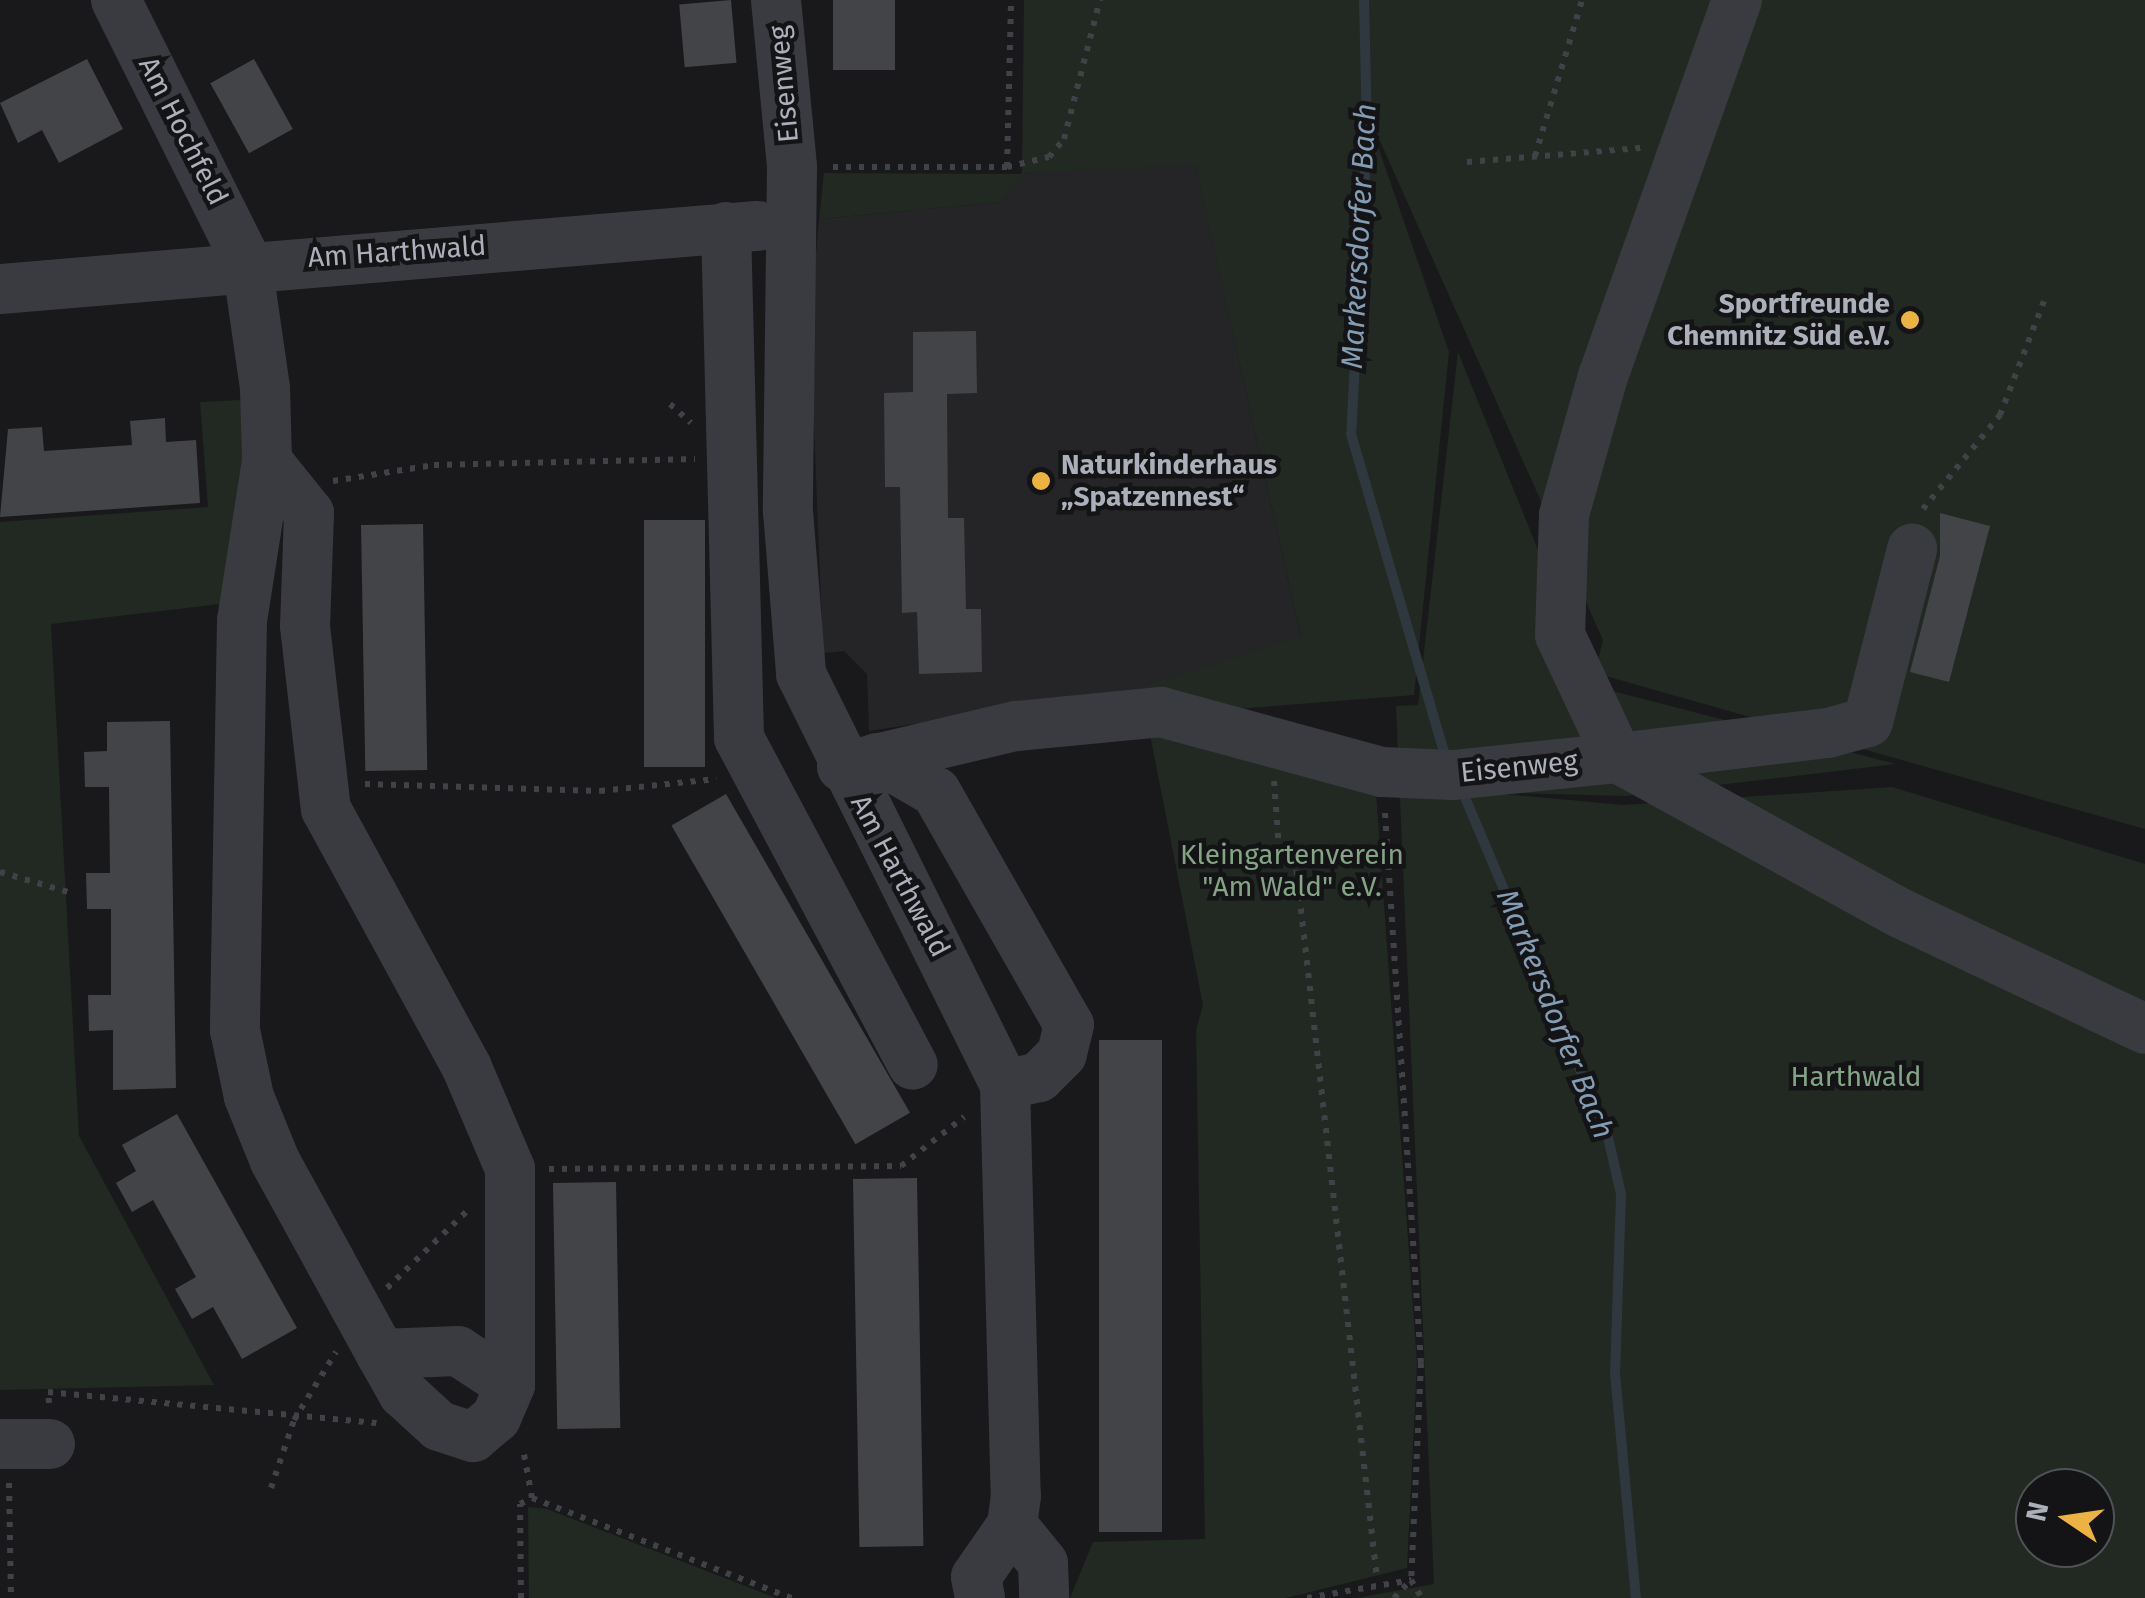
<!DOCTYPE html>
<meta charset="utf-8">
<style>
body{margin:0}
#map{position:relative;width:2145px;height:1598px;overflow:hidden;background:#19191b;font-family:"Fira Sans",sans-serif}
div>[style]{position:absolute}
.built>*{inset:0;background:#252528}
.green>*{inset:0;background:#212922}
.stream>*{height:10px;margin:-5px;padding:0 5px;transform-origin:5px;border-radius:5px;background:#2f383f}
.building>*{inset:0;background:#434448;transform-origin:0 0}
.path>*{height:6px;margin-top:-3px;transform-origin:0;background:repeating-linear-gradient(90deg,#404247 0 5px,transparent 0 13px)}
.minor>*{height:50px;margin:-25px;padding:0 25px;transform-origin:25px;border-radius:25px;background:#3a3b40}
.dots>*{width:28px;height:28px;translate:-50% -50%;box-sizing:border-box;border:5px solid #141416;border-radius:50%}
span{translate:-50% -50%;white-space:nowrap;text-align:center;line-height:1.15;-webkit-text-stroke:9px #141416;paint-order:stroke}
.street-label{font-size:28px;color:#acb0ba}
.poi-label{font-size:28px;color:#acb0ba;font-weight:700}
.right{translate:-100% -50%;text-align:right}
.left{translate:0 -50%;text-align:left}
.park-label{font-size:28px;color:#84a486}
.water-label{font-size:30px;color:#859db4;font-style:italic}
.north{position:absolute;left:2015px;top:1468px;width:100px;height:100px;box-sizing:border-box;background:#141416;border:2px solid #515258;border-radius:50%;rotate:283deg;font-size:28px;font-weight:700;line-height:40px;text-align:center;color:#acb0ba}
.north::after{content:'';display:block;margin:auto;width:35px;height:45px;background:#ecb340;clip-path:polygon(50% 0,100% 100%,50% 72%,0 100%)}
</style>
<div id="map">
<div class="built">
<i style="clip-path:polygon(1195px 163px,1301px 638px,1123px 692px,869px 731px,867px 674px,844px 651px,823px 653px,810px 324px,819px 219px,1000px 202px,1022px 174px)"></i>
</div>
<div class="green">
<i style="clip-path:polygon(1024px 0,2145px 0,2145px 829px,1595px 673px,1603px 640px,1363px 103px,1449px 352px,1414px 695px,1236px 709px,1123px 692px,1301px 637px,1195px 164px,1023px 174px,1000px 202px,819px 219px,824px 173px,1022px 174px)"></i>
<i style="clip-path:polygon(evenodd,1458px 352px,1593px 686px,1896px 764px,1625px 796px,1482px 792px,1623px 805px,1892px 787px,2145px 864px,2145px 1598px,1356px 1598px,1434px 1584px,1396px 706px,1418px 705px,1458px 352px,2035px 1488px,2095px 1488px,2095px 1548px,2035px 1548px,2035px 1488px)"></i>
<i style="clip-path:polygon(241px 400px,243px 501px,220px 604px,51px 624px,79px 1136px,214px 1385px,0 1390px,0 522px,208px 507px,200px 402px)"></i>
<i style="clip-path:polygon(1147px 719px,1376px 793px,1417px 1364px,1407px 1568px,1286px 1598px,1070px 1598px,1093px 1542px,1205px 1539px,1196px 1030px,1203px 1005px)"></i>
<i style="clip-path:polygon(528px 1507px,547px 1509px,776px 1598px,529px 1598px)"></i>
</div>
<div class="stream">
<i style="left:1364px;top:0;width:133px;rotate:88.7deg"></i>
<i style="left:1367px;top:133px;width:301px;rotate:93deg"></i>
<i style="left:1351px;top:434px;width:338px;rotate:73.7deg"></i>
<i style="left:1464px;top:795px;width:367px;rotate:67.1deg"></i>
<i style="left:1607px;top:1133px;width:63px;rotate:77.1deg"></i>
<i style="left:1621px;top:1194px;width:179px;rotate:91.9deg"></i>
<i style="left:1615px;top:1373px;width:226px;rotate:84.7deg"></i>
</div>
<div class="building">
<i style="left:731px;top:0;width:63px;height:52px;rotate:85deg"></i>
<i style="left:833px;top:0;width:62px;height:70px"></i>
<i style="clip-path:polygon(87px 59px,123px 129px,59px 163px,42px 130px,18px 143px,0 103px)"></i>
<i style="left:254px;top:59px;width:80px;height:50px;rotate:61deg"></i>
<i style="clip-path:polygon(976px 331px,977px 393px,947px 394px,948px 518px,964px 518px,966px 609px,981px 609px,982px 672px,919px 674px,917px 612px,902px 613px,900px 487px,885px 487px,884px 393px,913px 392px,913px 332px)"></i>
<i style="clip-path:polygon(165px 418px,166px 442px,196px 440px,200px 503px,0 517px,8px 429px,42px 427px,44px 451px,132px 445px,130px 421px)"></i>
<i style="clip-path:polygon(1940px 513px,1990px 526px,1949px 682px,1910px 672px,1940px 556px)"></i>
<i style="left:644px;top:520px;width:61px;height:247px"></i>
<i style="left:423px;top:524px;width:246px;height:62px;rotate:89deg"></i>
<i style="clip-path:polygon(170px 721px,176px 1088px,113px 1090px,113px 1030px,89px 1031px,88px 995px,111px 995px,111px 909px,87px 909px,86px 873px,110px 873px,109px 787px,85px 787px,84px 752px,107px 751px,107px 722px)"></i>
<i style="left:726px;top:794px;width:368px;height:63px;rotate:60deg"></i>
<i style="left:1099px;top:1040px;width:63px;height:492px"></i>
<i style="clip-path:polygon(177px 1114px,297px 1328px,242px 1359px,213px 1307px,192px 1319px,175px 1289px,196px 1277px,153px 1200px,132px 1212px,116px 1183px,136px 1171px,122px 1145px)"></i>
<i style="left:917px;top:1178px;width:368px;height:64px;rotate:89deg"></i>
<i style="left:616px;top:1182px;width:246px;height:63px;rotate:89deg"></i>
</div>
<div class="path">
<i style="left:1535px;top:156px;width:163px;rotate:-73.2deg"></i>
<i style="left:1467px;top:162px;width:174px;rotate:-4.6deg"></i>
<i style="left:833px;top:167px;width:174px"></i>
<i style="left:1007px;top:167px;width:43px;rotate:-13.4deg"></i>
<i style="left:1049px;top:157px;width:23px;rotate:-50deg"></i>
<i style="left:1064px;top:139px;width:144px;rotate:-75.5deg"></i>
<i style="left:1007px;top:167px;width:167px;rotate:-88.6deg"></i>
<i style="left:670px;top:404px;width:28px;rotate:42deg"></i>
<i style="left:333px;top:481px;width:102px;rotate:-9deg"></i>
<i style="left:434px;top:465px;width:261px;rotate:-1.3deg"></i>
<i style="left:1923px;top:509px;width:122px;rotate:-50.7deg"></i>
<i style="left:2000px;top:415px;width:122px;rotate:-68.9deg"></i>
<i style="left:1274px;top:781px;width:68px;rotate:85.8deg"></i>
<i style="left:1279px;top:849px;width:18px;rotate:27deg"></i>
<i style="left:1295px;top:857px;width:727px;rotate:83.52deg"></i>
<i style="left:365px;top:784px;width:235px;rotate:1.7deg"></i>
<i style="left:600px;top:791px;width:117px;rotate:-5.9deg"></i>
<i style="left:1385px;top:813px;width:551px;rotate:86.26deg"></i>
<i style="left:1421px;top:1363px;width:217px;rotate:92.6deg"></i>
<i style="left:1411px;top:1580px;width:21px;rotate:59deg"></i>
<i style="left:0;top:872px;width:75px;rotate:16.3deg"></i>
<i style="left:549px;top:1169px;width:352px;rotate:-0.5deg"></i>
<i style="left:901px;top:1166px;width:80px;rotate:-37.9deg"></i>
<i style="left:387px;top:1288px;width:112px;rotate:-43.9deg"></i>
<i style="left:49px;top:1403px;width:11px;rotate:-95deg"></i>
<i style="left:48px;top:1392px;width:330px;rotate:5.4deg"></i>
<i style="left:9px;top:1483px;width:115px;rotate:89deg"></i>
<i style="left:271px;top:1488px;width:72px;rotate:-71.3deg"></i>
<i style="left:294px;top:1420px;width:80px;rotate:-58.3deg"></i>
<i style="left:532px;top:1498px;width:278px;rotate:21.1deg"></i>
<i style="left:521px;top:1598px;width:94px;rotate:-90.6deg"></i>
<i style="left:520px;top:1504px;width:13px;rotate:-27deg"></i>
<i style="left:532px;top:1498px;width:50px;rotate:-100.4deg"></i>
<i style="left:1307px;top:1598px;width:106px;rotate:-9.8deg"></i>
<i style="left:1394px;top:1598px;width:23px;rotate:-47deg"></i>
</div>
<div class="minor">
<i style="left:116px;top:0;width:294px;rotate:63.5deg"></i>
<i style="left:247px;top:263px;width:126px;rotate:81.8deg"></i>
<i style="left:265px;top:388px;width:73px;rotate:88.4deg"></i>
<i style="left:267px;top:461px;width:161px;rotate:98.9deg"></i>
<i style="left:242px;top:620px;width:410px;rotate:91deg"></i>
<i style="left:235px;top:1030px;width:68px;rotate:78.2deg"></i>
<i style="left:249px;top:1097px;width:69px;rotate:67.9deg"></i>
<i style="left:275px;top:1161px;width:116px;rotate:61.2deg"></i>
<i style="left:331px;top:1263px;width:104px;rotate:61.2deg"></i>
<i style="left:381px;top:1354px;width:45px;rotate:60.6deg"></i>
<i style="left:403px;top:1393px;width:49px;rotate:42.5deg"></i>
<i style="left:439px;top:1426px;width:36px;rotate:18deg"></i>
<i style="left:473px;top:1437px;width:30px;rotate:-40deg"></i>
<i style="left:496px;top:1418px;width:36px;rotate:-67deg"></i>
<i style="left:510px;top:1385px;width:62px;rotate:-146.8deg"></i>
<i style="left:458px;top:1351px;width:77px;rotate:177.8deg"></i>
<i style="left:776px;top:0;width:168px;rotate:84.5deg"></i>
<i style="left:792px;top:167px;width:344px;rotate:90.7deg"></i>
<i style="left:788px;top:511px;width:164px;rotate:85.4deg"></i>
<i style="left:801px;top:674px;width:459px;rotate:63.6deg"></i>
<i style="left:1005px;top:1085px;width:411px;rotate:88.5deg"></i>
<i style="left:1016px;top:1496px;width:29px;rotate:98deg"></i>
<i style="left:1012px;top:1525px;width:63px;rotate:124.7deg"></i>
<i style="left:976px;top:1577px;width:21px;rotate:79deg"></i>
<i style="left:1737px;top:0;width:399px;rotate:109.6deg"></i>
<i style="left:1603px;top:376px;width:144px;rotate:105.7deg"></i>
<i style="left:1564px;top:515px;width:120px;rotate:91.9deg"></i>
<i style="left:1560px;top:635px;width:136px;rotate:64.8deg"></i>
<i style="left:1618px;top:758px;width:211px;rotate:-6.8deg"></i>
<i style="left:1828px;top:733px;width:41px;rotate:-15.4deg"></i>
<i style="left:1868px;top:722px;width:179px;rotate:-75.7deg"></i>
<i style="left:726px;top:227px;width:511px;rotate:88.54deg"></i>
<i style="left:739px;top:738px;width:370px;rotate:62deg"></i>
<i style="left:0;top:289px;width:760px;rotate:-4.76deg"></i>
<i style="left:267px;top:461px;width:67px;rotate:51.1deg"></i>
<i style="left:309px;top:513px;width:113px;rotate:92deg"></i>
<i style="left:305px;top:626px;width:184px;rotate:83.5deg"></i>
<i style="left:326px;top:809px;width:295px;rotate:61.4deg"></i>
<i style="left:467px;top:1068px;width:110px;rotate:66.9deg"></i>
<i style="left:510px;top:1169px;width:216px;rotate:90deg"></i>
<i style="left:877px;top:758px;width:68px;rotate:30deg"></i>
<i style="left:936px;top:792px;width:268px;rotate:60.3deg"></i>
<i style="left:1069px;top:1025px;width:30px;rotate:104deg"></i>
<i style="left:1062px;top:1054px;width:33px;rotate:135deg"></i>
<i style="left:1039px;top:1077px;width:35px;rotate:167deg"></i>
<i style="left:842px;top:767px;width:179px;rotate:-13.3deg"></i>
<i style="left:1016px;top:726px;width:146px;rotate:-5.5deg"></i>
<i style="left:1161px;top:712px;width:229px;rotate:15.2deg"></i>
<i style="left:1382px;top:772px;width:71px;rotate:2.4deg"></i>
<i style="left:1453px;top:775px;width:166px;rotate:-5.9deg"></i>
<i style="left:1618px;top:758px;width:322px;rotate:28.8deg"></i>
<i style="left:1900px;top:913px;width:271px;rotate:25.3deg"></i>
<i style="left:0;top:1444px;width:50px"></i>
<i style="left:1012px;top:1525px;width:49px;rotate:50.8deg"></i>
<i style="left:1043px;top:1563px;width:35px;rotate:88deg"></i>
</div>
<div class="dots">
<i style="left:1910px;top:320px;background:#ecb340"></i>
<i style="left:1041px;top:481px;background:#ecb340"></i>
</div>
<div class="street-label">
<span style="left:784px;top:84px;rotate:-95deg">Eisenweg</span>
<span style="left:183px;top:131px;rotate:63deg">Am Hochfeld</span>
<span style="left:397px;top:252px;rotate:-4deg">Am Harthwald</span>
<span style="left:1519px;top:767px;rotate:-6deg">Eisenweg</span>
<span style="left:900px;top:876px;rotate:62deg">Am Harthwald</span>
</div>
<div class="poi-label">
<span class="right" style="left:1890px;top:320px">Sportfreunde<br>Chemnitz Süd e.V.</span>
<span class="left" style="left:1061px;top:481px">Naturkinderhaus<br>„Spatzennest“</span>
</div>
<div class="park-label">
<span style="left:1292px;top:871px">Kleingartenverein<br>"Am Wald" e.V.</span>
<span style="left:1856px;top:1077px">Harthwald</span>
</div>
<div class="water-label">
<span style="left:1359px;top:236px;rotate:-87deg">Markersdorfer Bach</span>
<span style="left:1555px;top:1014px;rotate:68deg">Markersdorfer Bach</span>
</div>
<div class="north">N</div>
</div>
